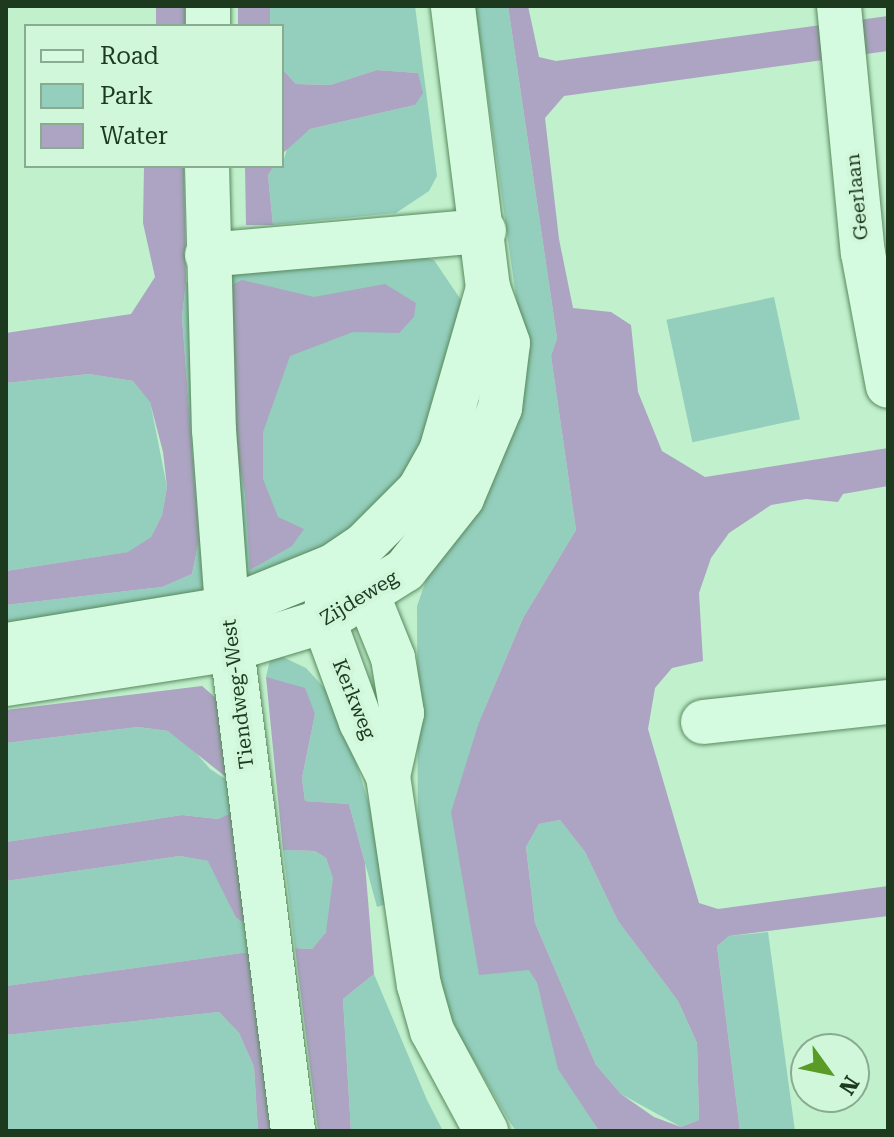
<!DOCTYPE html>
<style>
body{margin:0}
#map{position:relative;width:894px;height:1137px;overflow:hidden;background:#c1f0cd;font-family:"Roboto Serif",serif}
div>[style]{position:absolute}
.green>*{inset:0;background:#94cebc;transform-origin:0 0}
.water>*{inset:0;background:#aca4c2;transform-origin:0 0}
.roads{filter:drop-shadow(0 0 2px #588a5d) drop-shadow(0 0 2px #588a5d)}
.street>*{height:44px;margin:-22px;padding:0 22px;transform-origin:22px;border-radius:22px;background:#d4fadf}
.secondary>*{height:44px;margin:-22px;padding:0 22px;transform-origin:22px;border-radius:22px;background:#d4fadf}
span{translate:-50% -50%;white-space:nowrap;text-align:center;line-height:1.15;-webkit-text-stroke:8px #d1f7db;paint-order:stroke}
.street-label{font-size:20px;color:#1d391e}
.frame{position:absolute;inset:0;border:8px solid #1d391e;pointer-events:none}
.legend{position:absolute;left:24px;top:24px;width:260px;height:144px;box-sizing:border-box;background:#d1f7db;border:2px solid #89ab8f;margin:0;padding:10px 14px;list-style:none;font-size:24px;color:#1d391e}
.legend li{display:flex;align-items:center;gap:16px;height:40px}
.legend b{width:40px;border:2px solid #89ab8f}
.north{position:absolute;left:790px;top:1033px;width:80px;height:80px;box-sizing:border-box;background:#d1f7db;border:2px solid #89ab8f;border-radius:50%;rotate:123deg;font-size:22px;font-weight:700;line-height:32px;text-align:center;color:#1d391e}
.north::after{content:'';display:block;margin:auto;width:28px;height:36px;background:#599b25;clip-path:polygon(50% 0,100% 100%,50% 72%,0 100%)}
</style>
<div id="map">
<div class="green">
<i style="clip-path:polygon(270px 6px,415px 6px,437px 176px,429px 191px,396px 213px,273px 225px,268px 175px,274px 166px,282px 166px,288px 145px,310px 129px,415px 105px,418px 73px,377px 70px,330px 85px,296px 84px,282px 69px,282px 26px,269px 26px)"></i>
<i style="clip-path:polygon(475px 6px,508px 6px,557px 338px,551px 356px,576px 530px,523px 618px,479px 722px,529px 969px,537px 983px,559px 1069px,599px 1131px,516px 1131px,508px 1119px,458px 1033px,438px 986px,418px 865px,417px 606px,519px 318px)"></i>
<i style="clip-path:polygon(401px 251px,434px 260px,461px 300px,453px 351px,413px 469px,348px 539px,242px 590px,223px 273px)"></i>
<i style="clip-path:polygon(186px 282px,195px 285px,212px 593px,6px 639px,6px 605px,162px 587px,192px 574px,199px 540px,182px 317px)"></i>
<i style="left:774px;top:297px;width:125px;height:110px;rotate:78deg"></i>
<i style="clip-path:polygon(89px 374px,133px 381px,150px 401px,167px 487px,162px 515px,151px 537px,129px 552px,6px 571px,6px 383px)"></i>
<i style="clip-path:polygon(272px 652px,306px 668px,338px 703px,375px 824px,390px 903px,377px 907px,349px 804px,305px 801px,302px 778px,315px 714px,266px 677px)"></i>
<i style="clip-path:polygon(138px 727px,168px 731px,186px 741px,210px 769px,241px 789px,243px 807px,218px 819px,182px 815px,6px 842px,6px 743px)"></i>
<i style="clip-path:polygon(560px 820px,585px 852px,618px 921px,678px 1001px,697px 1043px,699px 1120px,681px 1127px,621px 1094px,596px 1065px,535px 923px,526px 847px,539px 824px)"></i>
<i style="clip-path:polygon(283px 850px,315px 851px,326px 858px,333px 879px,333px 913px,326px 932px,312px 949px,295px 948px)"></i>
<i style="clip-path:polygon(180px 856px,209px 861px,236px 918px,260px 933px,264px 950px,6px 986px,6px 881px)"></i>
<i style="clip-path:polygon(768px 932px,795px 1131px,740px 1131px,717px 946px,729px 936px)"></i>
<i style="clip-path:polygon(374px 974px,427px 1100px,443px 1131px,351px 1131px,343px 999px)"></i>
<i style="clip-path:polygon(219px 1012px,239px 1033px,254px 1067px,258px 1131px,6px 1131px,6px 1035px)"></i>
</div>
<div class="water">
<i style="left:156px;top:6px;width:29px;height:20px"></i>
<i style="left:238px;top:6px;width:32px;height:20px"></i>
<i style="clip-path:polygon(evenodd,508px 6px,528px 6px,539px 57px,556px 61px,888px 16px,888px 51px,564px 96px,545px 118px,559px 239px,573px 308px,611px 312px,631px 325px,638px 392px,662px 451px,705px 477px,888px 448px,888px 486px,843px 494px,838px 502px,806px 499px,771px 505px,729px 533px,711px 558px,699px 593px,703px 661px,672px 668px,655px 688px,648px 729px,699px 903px,718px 909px,888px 886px,888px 916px,729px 936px,717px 946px,740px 1131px,599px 1131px,558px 1069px,537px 983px,529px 970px,479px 975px,451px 812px,479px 722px,523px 618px,576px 530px,551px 356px,557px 338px,508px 6px,560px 820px,585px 852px,618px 921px,678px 1001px,697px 1043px,699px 1120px,681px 1127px,654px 1117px,621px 1094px,596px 1065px,535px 923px,526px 847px,539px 824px,560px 820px)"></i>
<i style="clip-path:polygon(282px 69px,296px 84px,330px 85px,377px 70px,418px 73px,423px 93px,415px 105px,310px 129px,282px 154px)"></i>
<i style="clip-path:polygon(144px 166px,184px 166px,186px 282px,182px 317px,199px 540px,192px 574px,162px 587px,6px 605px,6px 571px,128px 552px,151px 537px,162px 515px,167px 487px,163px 452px,150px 402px,133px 381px,89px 374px,6px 383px,6px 333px,131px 314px,155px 277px,143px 223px)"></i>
<i style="clip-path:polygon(245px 166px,274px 166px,268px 175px,273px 225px,246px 225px)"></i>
<i style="clip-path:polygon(242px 280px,314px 297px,385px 284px,416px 303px,414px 317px,399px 333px,353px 332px,290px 356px,263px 432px,263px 479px,278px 517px,304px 529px,292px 546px,250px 570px,245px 493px,232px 429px,223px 289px)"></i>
<i style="clip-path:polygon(266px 677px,305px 688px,315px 714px,302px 778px,305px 801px,349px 804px,365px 863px,374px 974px,343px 999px,351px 1131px,318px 1131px,295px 948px,312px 949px,326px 932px,333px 879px,326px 858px,315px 851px,283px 850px)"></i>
<i style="clip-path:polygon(202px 686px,230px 710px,260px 933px,236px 918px,208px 861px,180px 856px,6px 881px,6px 842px,182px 815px,218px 819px,243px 807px,241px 789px,168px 731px,138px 727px,6px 743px,6px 710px)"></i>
<i style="clip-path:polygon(264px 950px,277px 1131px,258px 1131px,254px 1067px,239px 1033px,219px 1012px,6px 1035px,6px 986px)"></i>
</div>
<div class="roads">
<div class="street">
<i style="left:839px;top:6px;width:248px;rotate:84.5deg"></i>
<i style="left:863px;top:253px;width:135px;rotate:79.4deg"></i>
<i style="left:208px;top:26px;width:20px;rotate:-90deg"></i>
<i style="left:207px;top:166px;width:264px;rotate:88.5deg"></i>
<i style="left:214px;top:430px;width:179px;rotate:85.8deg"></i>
<i style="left:227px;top:609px;width:526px;rotate:82.79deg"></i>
<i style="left:207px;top:255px;width:278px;rotate:-5deg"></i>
<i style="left:703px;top:722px;width:186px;rotate:-6.2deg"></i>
</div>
<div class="secondary">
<i style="left:348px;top:578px;width:27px;rotate:42deg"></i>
<i style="left:368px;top:596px;width:67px;rotate:68deg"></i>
<i style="left:393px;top:658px;width:56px;rotate:80.7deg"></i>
<i style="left:402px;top:713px;width:65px;rotate:102.5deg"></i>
<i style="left:329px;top:592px;width:29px;rotate:100deg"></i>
<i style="left:324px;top:621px;width:108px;rotate:69.9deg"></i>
<i style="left:361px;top:722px;width:60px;rotate:63.4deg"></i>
<i style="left:388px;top:776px;width:211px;rotate:81.6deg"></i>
<i style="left:419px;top:985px;width:48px;rotate:74.2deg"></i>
<i style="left:432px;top:1031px;width:114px;rotate:61.6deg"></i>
<i style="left:6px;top:645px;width:224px;rotate:-9.3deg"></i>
<i style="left:227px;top:609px;width:114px;rotate:-22.1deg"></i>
<i style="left:333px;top:566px;width:37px;rotate:-34deg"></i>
<i style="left:364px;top:545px;width:78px;rotate:-45deg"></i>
<i style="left:419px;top:490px;width:45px;rotate:-60.6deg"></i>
<i style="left:441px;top:451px;width:170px;rotate:-73.9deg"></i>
<i style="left:6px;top:684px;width:229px;rotate:-8.8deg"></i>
<i style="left:232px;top:649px;width:96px;rotate:-16.9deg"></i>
<i style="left:324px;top:621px;width:96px;rotate:-32.2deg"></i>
<i style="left:405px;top:570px;width:92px;rotate:-51.6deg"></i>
<i style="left:462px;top:498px;width:98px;rotate:-67.1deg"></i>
<i style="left:500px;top:408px;width:65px;rotate:-83deg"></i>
<i style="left:508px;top:343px;width:59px;rotate:-110deg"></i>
<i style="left:488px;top:288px;width:284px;rotate:-97.1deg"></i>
</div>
</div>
<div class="street-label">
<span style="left:857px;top:197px;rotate:-96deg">Geerlaan</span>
<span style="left:359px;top:598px;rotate:-31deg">Zijdeweg</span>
<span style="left:238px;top:694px;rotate:-97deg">Tiendweg-West</span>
<span style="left:354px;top:699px;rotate:68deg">Kerkweg</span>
</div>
<div class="frame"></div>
<ul class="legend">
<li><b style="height:10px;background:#d4fadf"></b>Road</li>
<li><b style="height:22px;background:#94cebc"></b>Park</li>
<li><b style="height:22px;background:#aca4c2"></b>Water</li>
</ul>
<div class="north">N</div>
</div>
